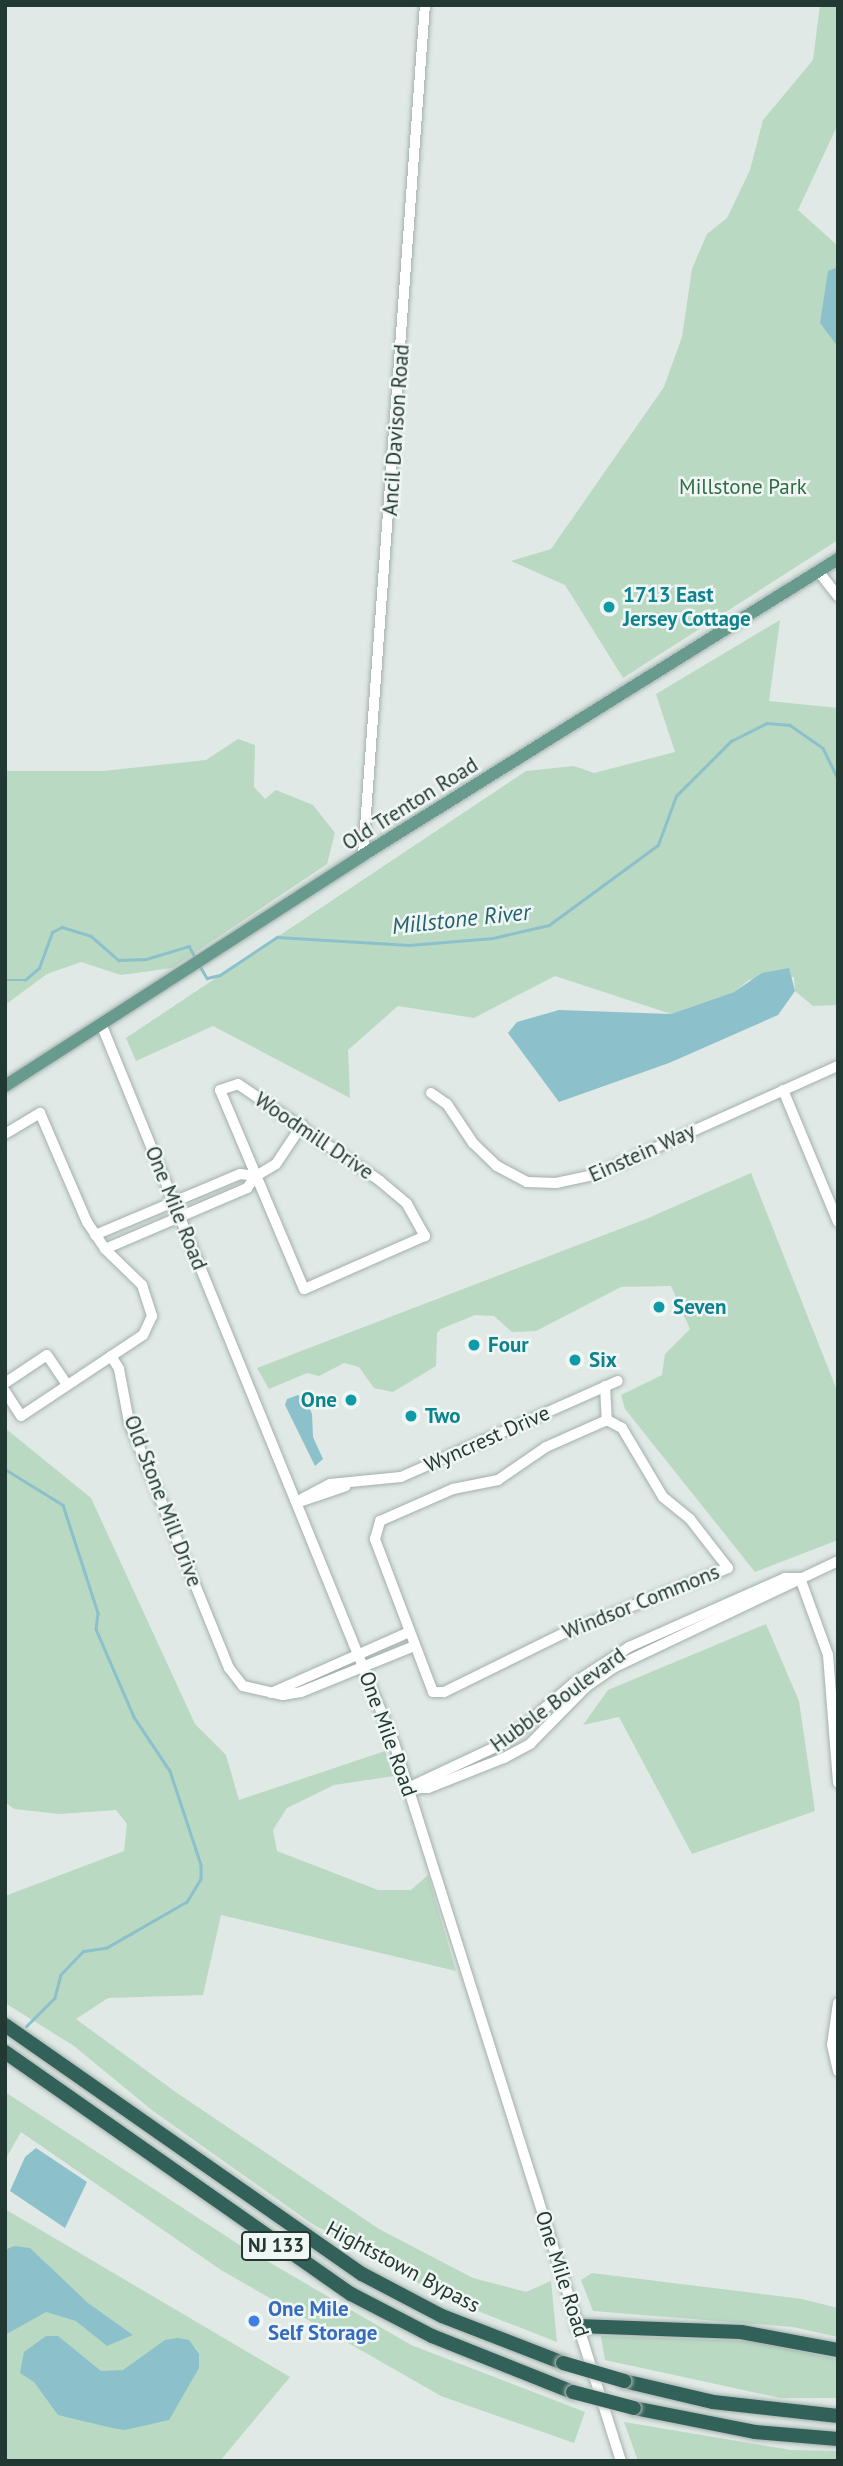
<!DOCTYPE html>
<style>
body{margin:0}
#map{position:relative;width:843px;height:2466px;overflow:hidden;background:#e0e9e5;font-family:"PT Sans",sans-serif}
div>[style]{position:absolute}
.green>*{inset:0;background:#bad9c3}
.water>*{inset:0;background:#8cc0ca}
.stream>*{height:2.5px;margin:-1.25px;padding:0 1.25px;transform-origin:1.25px;border-radius:1.25px;background:#8cc0ca}
.roads{filter:drop-shadow(0 0 2px #a3b0ac) drop-shadow(0 0 2px #a3b0ac)}
.minor>*{height:10px;margin:-5px;padding:0 5px;transform-origin:5px;border-radius:5px;background:#fff}
.major>*{height:12px;margin:-6px;padding:0 6px;transform-origin:6px;border-radius:6px;background:#689b8e}
.highway>*{height:14px;margin:-7px;padding:0 7px;transform-origin:7px;border-radius:7px;background:#316158}
.bridges{filter:drop-shadow(0 0 2px #bdc3c2) drop-shadow(0 0 2px #bdc3c2)}
.highway-bridge>*{height:14px;margin:-7px;padding:0 7px;transform-origin:7px;border-radius:7px;background:#316158}
.dots>*{width:19px;height:19px;translate:-50% -50%;box-sizing:border-box;border:4px solid #f0f6f3;border-radius:50%}
span{translate:-50% -50%;white-space:nowrap;text-align:center;line-height:1.15;-webkit-text-stroke:5px #f0f6f3;paint-order:stroke}
.shield-label span{padding:2px 5px;background:#f0f6f3;border:2px solid;border-radius:5px;-webkit-text-stroke-width:0}
.shield-label{font-size:19px;color:#223832;font-weight:700}
.street-label{font-size:21px;color:#223832}
.park-label{font-size:21px;color:#306b47}
.culture-label{font-size:21px;color:#0d838f;font-weight:700}
.left{translate:0 -50%;text-align:left}
.right{translate:-100% -50%;text-align:right}
.shop-label{font-size:21px;color:#366cbe;font-weight:700}
.water-label{font-size:23px;color:#22616e;font-style:italic}
.frame{position:absolute;inset:0;border:7px solid #223832;pointer-events:none}
</style>
<div id="map">
<div class="green">
<i style="clip-path:polygon(820px 5px,838px 5px,838px 124px,798px 210px,838px 246px,838px 540px,623px 678px,565px 585px,511px 561px,551px 549px,664px 387px,682px 337px,692px 269px,707px 234px,727px 218px,750px 170px,763px 120px,813px 60px)"></i>
<i style="clip-path:polygon(780px 620px,769px 701px,838px 708px,838px 1005px,813px 1006px,795px 991px,794px 977px,749px 980px,734px 992px,671px 1014px,555px 976px,474px 1018px,398px 1006px,348px 1050px,350px 1098px,213px 1026px,136px 1061px,126px 1038px,526px 771px,574px 766px,594px 773px,675px 752px,656px 694px)"></i>
<i style="clip-path:polygon(238px 739px,255px 745px,254px 787px,265px 799px,276px 790px,313px 805px,335px 833px,327px 864px,172px 968px,121px 975px,81px 962px,47px 974px,5px 1005px,5px 771px,103px 771px,206px 760px)"></i>
<i style="clip-path:polygon(751px 1173px,838px 1393px,838px 1540px,755px 1572px,625px 1409px,621px 1395px,662px 1375px,665px 1354px,690px 1329px,671px 1286px,621px 1287px,536px 1331px,512px 1332px,494px 1316px,475px 1315px,441px 1329px,437px 1333px,436px 1366px,393px 1392px,374px 1388px,359px 1367px,344px 1363px,319px 1376px,307px 1373px,269px 1389px,257px 1368px,646px 1219px)"></i>
<i style="clip-path:polygon(5px 1428px,91px 1498px,195px 1724px,226px 1755px,239px 1800px,385px 1751px,394px 1776px,334px 1785px,287px 1808px,273px 1830px,277px 1851px,378px 1890px,411px 1890px,428px 1875px,456px 1971px,221px 1915px,203px 1995px,108px 1998px,76px 2019px,177px 2093px,379px 2229px,473px 2278px,526px 2292px,551px 2281px,557px 2342px,447px 2299px,311px 2223px,153px 2111px,74px 2046px,5px 2003px,5px 1896px,124px 1851px,127px 1824px,116px 1810px,59px 1814px,14px 1809px,5px 1802px)"></i>
<i style="clip-path:polygon(766px 1624px,799px 1701px,815px 1811px,692px 1854px,619px 1717px,583px 1725px,608px 1690px)"></i>
<i style="clip-path:polygon(5px 2092px,238px 2244px,411px 2345px,585px 2412px,574px 2443px,441px 2396px,221px 2270px,21px 2132px,5px 2160px)"></i>
<i style="clip-path:polygon(5px 2209px,290px 2377px,220px 2461px,5px 2461px)"></i>
<i style="clip-path:polygon(592px 2273px,802px 2299px,838px 2308px,838px 2337px,793px 2327px,593px 2311px,581px 2280px)"></i>
<i style="clip-path:polygon(601px 2336px,750px 2341px,838px 2359px,838px 2398px,780px 2398px,605px 2360px)"></i>
<i style="clip-path:polygon(624px 2422px,791px 2450px,838px 2451px,838px 2461px,638px 2461px)"></i>
</div>
<div class="water">
<i style="clip-path:polygon(838px 267px,838px 347px,820px 323px,828px 271px)"></i>
<i style="clip-path:polygon(789px 968px,795px 991px,778px 1015px,669px 1063px,559px 1102px,508px 1033px,517px 1022px,559px 1010px,671px 1014px,734px 992px,762px 973px)"></i>
<i style="clip-path:polygon(298px 1395px,305px 1398px,312px 1414px,313px 1437px,323px 1459px,315px 1466px,285px 1405px,287px 1399px)"></i>
<i style="clip-path:polygon(36px 2148px,87px 2182px,65px 2228px,10px 2191px,25px 2157px)"></i>
<i style="clip-path:polygon(14px 2246px,30px 2248px,88px 2303px,133px 2335px,107px 2346px,76px 2321px,46px 2312px,5px 2335px,5px 2250px)"></i>
<i style="clip-path:polygon(46px 2336px,58px 2336px,101px 2371px,123px 2370px,165px 2340px,177px 2338px,189px 2340px,199px 2354px,199px 2368px,169px 2420px,125px 2430px,112px 2428px,58px 2415px,34px 2382px,20px 2373px,24px 2352px)"></i>
</div>
<div class="stream">
<i style="left:200px;top:966px;width:14px;rotate:60deg"></i>
<i style="left:207px;top:978px;width:13px;rotate:-13deg"></i>
<i style="left:220px;top:975px;width:69px;rotate:-33.7deg"></i>
<i style="left:277px;top:937px;width:132px;rotate:3.5deg"></i>
<i style="left:409px;top:945px;width:84px;rotate:-4.8deg"></i>
<i style="left:493px;top:938px;width:57px;rotate:-13.1deg"></i>
<i style="left:549px;top:925px;width:135px;rotate:-36.3deg"></i>
<i style="left:658px;top:845px;width:52px;rotate:-69.8deg"></i>
<i style="left:676px;top:796px;width:78px;rotate:-45deg"></i>
<i style="left:731px;top:741px;width:40px;rotate:-26.6deg"></i>
<i style="left:767px;top:723px;width:23px;rotate:5deg"></i>
<i style="left:790px;top:725px;width:40px;rotate:34.9deg"></i>
<i style="left:823px;top:748px;width:34px;rotate:64deg"></i>
<i style="left:5px;top:980px;width:20px"></i>
<i style="left:25px;top:980px;width:18px;rotate:-41deg"></i>
<i style="left:39px;top:968px;width:38px;rotate:-70deg"></i>
<i style="left:52px;top:932px;width:11px;rotate:-27deg"></i>
<i style="left:62px;top:927px;width:30px;rotate:17deg"></i>
<i style="left:91px;top:936px;width:37px;rotate:41deg"></i>
<i style="left:119px;top:960px;width:27px;rotate:-2deg"></i>
<i style="left:146px;top:959px;width:45px;rotate:-16.8deg"></i>
<i style="left:189px;top:946px;width:13px;rotate:61deg"></i>
<i style="left:5px;top:1469px;width:68px;rotate:31.8deg"></i>
<i style="left:63px;top:1505px;width:114px;rotate:72deg"></i>
<i style="left:98px;top:1613px;width:16px;rotate:97deg"></i>
<i style="left:96px;top:1629px;width:96px;rotate:66.6deg"></i>
<i style="left:134px;top:1717px;width:65px;rotate:56.3deg"></i>
<i style="left:170px;top:1771px;width:99px;rotate:71.7deg"></i>
<i style="left:201px;top:1865px;width:14px;rotate:90deg"></i>
<i style="left:201px;top:1879px;width:27px;rotate:121deg"></i>
<i style="left:187px;top:1902px;width:92px;rotate:150.1deg"></i>
<i style="left:107px;top:1948px;width:24px;rotate:171deg"></i>
<i style="left:83px;top:1952px;width:32px;rotate:134deg"></i>
<i style="left:61px;top:1975px;width:24px;rotate:105deg"></i>
<i style="left:55px;top:1998px;width:40px;rotate:135deg"></i>
</div>
<div class="roads">
<div class="minor">
<i style="left:819px;top:572px;width:31px;rotate:52deg"></i>
<i style="left:363px;top:855px;width:852px;rotate:-85.83deg"></i>
<i style="left:102px;top:1026px;width:774px;rotate:67.84deg"></i>
<i style="left:394px;top:1743px;width:753px;rotate:72.46deg"></i>
<i style="left:238px;top:1084px;width:172px;rotate:34.3deg"></i>
<i style="left:380px;top:1181px;width:35px;rotate:40deg"></i>
<i style="left:407px;top:1204px;width:37px;rotate:61deg"></i>
<i style="left:425px;top:1236px;width:132px;rotate:156.3deg"></i>
<i style="left:304px;top:1289px;width:216px;rotate:-112.9deg"></i>
<i style="left:220px;top:1090px;width:19px;rotate:-18deg"></i>
<i style="left:783px;top:1090px;width:143px;rotate:67.4deg"></i>
<i style="left:431px;top:1093px;width:19px;rotate:35deg"></i>
<i style="left:447px;top:1104px;width:47px;rotate:56.3deg"></i>
<i style="left:473px;top:1143px;width:33px;rotate:44deg"></i>
<i style="left:497px;top:1166px;width:34px;rotate:28deg"></i>
<i style="left:527px;top:1182px;width:29px;rotate:2deg"></i>
<i style="left:556px;top:1183px;width:40px;rotate:-12deg"></i>
<i style="left:595px;top:1175px;width:266px;rotate:-24.2deg"></i>
<i style="left:5px;top:1134px;width:41px;rotate:-31deg"></i>
<i style="left:40px;top:1113px;width:119px;rotate:66.7deg"></i>
<i style="left:87px;top:1222px;width:32px;rotate:56deg"></i>
<i style="left:105px;top:1249px;width:52px;rotate:44.2deg"></i>
<i style="left:142px;top:1285px;width:33px;rotate:72deg"></i>
<i style="left:152px;top:1316px;width:21px;rotate:115deg"></i>
<i style="left:143px;top:1335px;width:146px;rotate:146.4deg"></i>
<i style="left:21px;top:1416px;width:30px;rotate:-123deg"></i>
<i style="left:95px;top:1235px;width:157px;rotate:-22.8deg"></i>
<i style="left:240px;top:1174px;width:16px;rotate:7deg"></i>
<i style="left:105px;top:1249px;width:155px;rotate:-23.2deg"></i>
<i style="left:247px;top:1188px;width:15px;rotate:-53deg"></i>
<i style="left:256px;top:1176px;width:23px;rotate:-31deg"></i>
<i style="left:276px;top:1164px;width:47px;rotate:-56.3deg"></i>
<i style="left:111px;top:1356px;width:15px;rotate:58deg"></i>
<i style="left:119px;top:1369px;width:54px;rotate:79.3deg"></i>
<i style="left:129px;top:1422px;width:266px;rotate:67.9deg"></i>
<i style="left:229px;top:1668px;width:23px;rotate:52deg"></i>
<i style="left:243px;top:1686px;width:41px;rotate:12.7deg"></i>
<i style="left:283px;top:1695px;width:18px;rotate:-9deg"></i>
<i style="left:301px;top:1692px;width:120px;rotate:-22.1deg"></i>
<i style="left:5px;top:1383px;width:50px;rotate:-33.7deg"></i>
<i style="left:47px;top:1355px;width:36px;rotate:56deg"></i>
<i style="left:605px;top:1386px;width:34px;rotate:87deg"></i>
<i style="left:607px;top:1420px;width:17px;rotate:28deg"></i>
<i style="left:622px;top:1428px;width:80px;rotate:59.3deg"></i>
<i style="left:663px;top:1497px;width:35px;rotate:39deg"></i>
<i style="left:690px;top:1519px;width:62px;rotate:52.2deg"></i>
<i style="left:728px;top:1568px;width:176px;rotate:158.4deg"></i>
<i style="left:564px;top:1633px;width:134px;rotate:153.8deg"></i>
<i style="left:444px;top:1692px;width:11px;rotate:180deg"></i>
<i style="left:433px;top:1692px;width:164px;rotate:-110.8deg"></i>
<i style="left:375px;top:1539px;width:19px;rotate:-74deg"></i>
<i style="left:380px;top:1521px;width:80px;rotate:-23.7deg"></i>
<i style="left:453px;top:1489px;width:46px;rotate:-11.3deg"></i>
<i style="left:498px;top:1480px;width:58px;rotate:-34.5deg"></i>
<i style="left:546px;top:1447px;width:67px;rotate:-23.9deg"></i>
<i style="left:302px;top:1501px;width:46px;rotate:-18.8deg"></i>
<i style="left:296px;top:1502px;width:38px;rotate:-28deg"></i>
<i style="left:330px;top:1484px;width:71px;rotate:-5.6deg"></i>
<i style="left:401px;top:1477px;width:237px;rotate:-23.9deg"></i>
<i style="left:800px;top:1578px;width:82px;rotate:70deg"></i>
<i style="left:828px;top:1655px;width:128px;rotate:85.5deg"></i>
<i style="left:271px;top:1693px;width:149px;rotate:-23.8deg"></i>
<i style="left:410px;top:1787px;width:104px;rotate:-25.1deg"></i>
<i style="left:504px;top:1743px;width:92px;rotate:-40.6deg"></i>
<i style="left:574px;top:1683px;width:66px;rotate:-33.2deg"></i>
<i style="left:629px;top:1647px;width:171px;rotate:-23.9deg"></i>
<i style="left:785px;top:1578px;width:15px"></i>
<i style="left:409px;top:1788px;width:19px"></i>
<i style="left:428px;top:1788px;width:82px;rotate:-21.5deg"></i>
<i style="left:504px;top:1758px;width:30px;rotate:-28deg"></i>
<i style="left:530px;top:1744px;width:80px;rotate:-45.5deg"></i>
<i style="left:586px;top:1687px;width:35px;rotate:-35deg"></i>
<i style="left:615px;top:1667px;width:247px;rotate:-25.4deg"></i>
<i style="left:838px;top:2003px;width:42px;rotate:98.1deg"></i>
<i style="left:832px;top:2045px;width:27px;rotate:77deg"></i>
</div>
<div class="major">
<i style="left:5px;top:1086px;width:426px;rotate:-32.8deg"></i>
<i style="left:363px;top:855px;width:560px;rotate:-31.93deg"></i>
</div>
<div class="highway">
<i style="left:5px;top:2025px;width:435px;rotate:34.9deg"></i>
<i style="left:362px;top:2274px;width:90px;rotate:27.7deg"></i>
<i style="left:442px;top:2316px;width:130px;rotate:21.2deg"></i>
<i style="left:5px;top:2052px;width:422px;rotate:35deg"></i>
<i style="left:351px;top:2294px;width:91px;rotate:27.4deg"></i>
<i style="left:432px;top:2336px;width:152px;rotate:21.7deg"></i>
<i style="left:578px;top:2326px;width:163px;rotate:2.1deg"></i>
<i style="left:741px;top:2332px;width:99px;rotate:10.5deg"></i>
<i style="left:624px;top:2381px;width:91px;rotate:13.3deg"></i>
<i style="left:713px;top:2402px;width:126px;rotate:6.4deg"></i>
<i style="left:634px;top:2408px;width:123px;rotate:11.2deg"></i>
<i style="left:755px;top:2432px;width:83px;rotate:4.8deg"></i>
</div>
</div>
<div class="bridges">
<div class="highway-bridge">
<i style="left:563px;top:2363px;width:64px;rotate:16.4deg"></i>
<i style="left:573px;top:2392px;width:63px;rotate:14.7deg"></i>
</div>
</div>
<div class="dots">
<i style="left:609px;top:607px;background:#0f9aa8"></i>
<i style="left:659px;top:1307px;background:#0f9aa8"></i>
<i style="left:474px;top:1345px;background:#0f9aa8"></i>
<i style="left:575px;top:1360px;background:#0f9aa8"></i>
<i style="left:351px;top:1400px;background:#0f9aa8"></i>
<i style="left:411px;top:1416px;background:#0f9aa8"></i>
<i style="left:254px;top:2321px;background:#3f7fe0"></i>
</div>
<div class="shield-label">
<span style="left:276px;top:2246px">NJ 133</span>
</div>
<div class="street-label">
<span style="left:396px;top:430px;rotate:-86deg">Ancil Davison Road</span>
<span style="left:410px;top:804px;rotate:-32deg">Old Trenton Road</span>
<span style="left:314px;top:1136px;rotate:34deg">Woodmill Drive</span>
<span style="left:642px;top:1153px;rotate:-24deg">Einstein Way</span>
<span style="left:176px;top:1208px;rotate:68deg">One Mile Road</span>
<span style="left:487px;top:1439px;rotate:-24deg">Wyncrest Drive</span>
<span style="left:163px;top:1501px;rotate:69deg">Old Stone Mill Drive</span>
<span style="left:641px;top:1602px;rotate:-22deg">Windsor Commons</span>
<span style="left:558px;top:1700px;rotate:-36deg">Hubble Boulevard</span>
<span style="left:388px;top:1734px;rotate:70deg">One Mile Road</span>
<span style="left:403px;top:2267px;rotate:28deg">Hightstown Bypass</span>
<span style="left:562px;top:2274px;rotate:72deg">One Mile Road</span>
</div>
<div class="park-label">
<span style="left:743px;top:487px">Millstone Park</span>
</div>
<div class="culture-label">
<span class="left" style="left:623px;top:607px">1713 East<br>Jersey Cottage</span>
<span class="left" style="left:673px;top:1307px">Seven</span>
<span class="left" style="left:488px;top:1345px">Four</span>
<span class="left" style="left:589px;top:1360px">Six</span>
<span class="right" style="left:337px;top:1400px">One</span>
<span class="left" style="left:425px;top:1416px">Two</span>
</div>
<div class="shop-label">
<span class="left" style="left:268px;top:2321px">One Mile<br>Self Storage</span>
</div>
<div class="water-label">
<span style="left:461px;top:919px;rotate:-6deg">Millstone River</span>
</div>
<div class="frame"></div>
</div>
